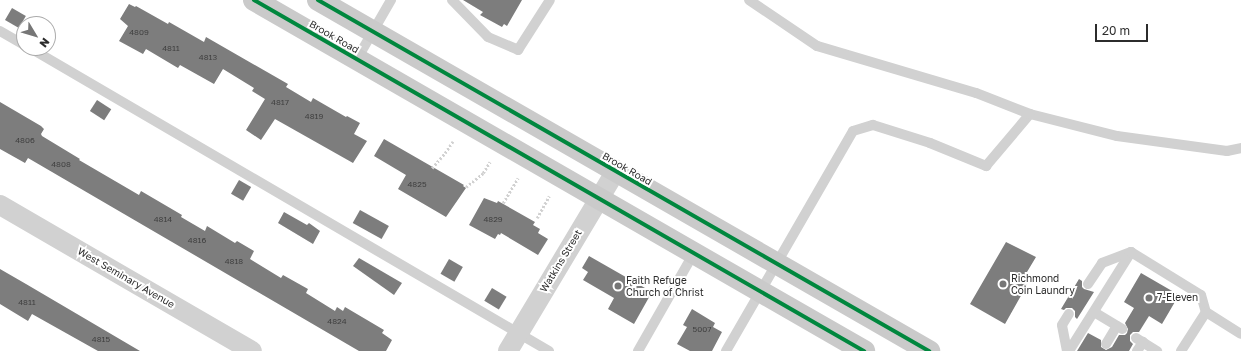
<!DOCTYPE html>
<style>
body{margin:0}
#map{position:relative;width:1241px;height:351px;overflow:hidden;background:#fff;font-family:"Golos Text",sans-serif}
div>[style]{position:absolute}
.building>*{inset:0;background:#7d7d7d;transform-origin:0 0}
.path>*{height:2.5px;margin-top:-1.25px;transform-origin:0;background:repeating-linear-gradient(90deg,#d1d1d1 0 2px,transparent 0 4px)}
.service>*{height:10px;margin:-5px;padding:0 5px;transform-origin:5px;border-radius:5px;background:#d1d1d1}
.minor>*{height:20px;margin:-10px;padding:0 10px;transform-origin:10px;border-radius:10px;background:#d1d1d1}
.secondary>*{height:22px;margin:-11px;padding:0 11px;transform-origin:11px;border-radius:11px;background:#cacaca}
.cycleway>*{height:4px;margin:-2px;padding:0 2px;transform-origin:2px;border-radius:2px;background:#00873e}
.dots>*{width:11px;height:11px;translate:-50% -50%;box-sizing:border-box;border:2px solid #fff;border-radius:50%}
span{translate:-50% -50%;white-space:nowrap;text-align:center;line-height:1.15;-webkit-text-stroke:4px #fff;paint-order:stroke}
.number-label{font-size:8px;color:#404040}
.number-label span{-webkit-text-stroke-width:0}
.street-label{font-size:10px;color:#2c2c2c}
.poi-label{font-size:10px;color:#2c2c2c}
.left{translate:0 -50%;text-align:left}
.north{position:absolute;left:16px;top:16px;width:40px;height:40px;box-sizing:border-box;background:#fff;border:1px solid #ababab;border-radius:50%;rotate:128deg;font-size:11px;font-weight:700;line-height:16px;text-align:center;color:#2c2c2c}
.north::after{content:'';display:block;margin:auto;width:14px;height:18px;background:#767676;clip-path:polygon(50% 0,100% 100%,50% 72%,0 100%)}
.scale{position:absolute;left:1095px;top:24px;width:53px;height:18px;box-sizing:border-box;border:2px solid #2c2c2c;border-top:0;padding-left:5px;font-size:12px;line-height:14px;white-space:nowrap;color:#2c2c2c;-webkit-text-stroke:3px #fff;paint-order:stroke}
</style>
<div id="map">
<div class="building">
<i style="clip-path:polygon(463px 0,522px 0,507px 26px,504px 24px,502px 27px,480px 15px,483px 12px)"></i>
<i style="clip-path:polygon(129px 4px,135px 7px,136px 6px,168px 24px,169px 22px,204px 42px,206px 37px,288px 84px,286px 87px,311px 102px,313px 98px,346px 117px,347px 116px,360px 123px,354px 134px,367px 141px,353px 163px,275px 119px,261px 140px,246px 130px,265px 99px,252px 91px,254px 88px,223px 69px,214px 84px,180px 65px,178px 68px,146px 49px,143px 54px,119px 41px,128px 26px,120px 19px)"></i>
<i style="left:12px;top:8px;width:16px;height:14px;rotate:30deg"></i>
<i style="left:97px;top:100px;width:17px;height:13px;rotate:33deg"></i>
<i style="clip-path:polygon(0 102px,41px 126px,44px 129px,41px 134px,42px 136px,80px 159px,79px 160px,139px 195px,141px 191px,182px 215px,181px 217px,205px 231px,207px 226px,235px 243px,237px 241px,254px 251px,250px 259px,281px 278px,283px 275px,308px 289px,306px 293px,335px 311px,337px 307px,343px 311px,345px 307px,384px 330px,382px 333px,392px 340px,386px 351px,359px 351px,28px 158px,25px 163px,0 149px)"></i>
<i style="clip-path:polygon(384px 139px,464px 185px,463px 186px,466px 188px,446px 217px,398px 189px,406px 175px,374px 156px)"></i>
<i style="left:239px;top:180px;width:14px;height:16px;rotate:30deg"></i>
<i style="clip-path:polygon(484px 198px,497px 203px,498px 201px,535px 222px,533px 225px,540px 229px,538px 233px,548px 239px,538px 255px,501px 233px,500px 235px,498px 234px,495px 239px,469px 225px)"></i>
<i style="left:360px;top:210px;width:33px;height:15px;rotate:29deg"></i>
<i style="clip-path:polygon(284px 212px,307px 225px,309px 223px,320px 231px,313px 244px,278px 223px)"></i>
<i style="clip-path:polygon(1006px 242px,1036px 257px,1021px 282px,1027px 285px,1005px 324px,970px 304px)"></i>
<i style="clip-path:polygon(589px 256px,652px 292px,634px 324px,608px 309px,614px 298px,583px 280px,588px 272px,582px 268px)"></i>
<i style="clip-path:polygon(359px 258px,402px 283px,394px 295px,353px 266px)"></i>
<i style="left:449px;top:259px;width:16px;height:17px;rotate:30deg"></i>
<i style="clip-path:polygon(0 269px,26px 284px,140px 351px,98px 351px,32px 314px,28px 321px,0 304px)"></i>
<i style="clip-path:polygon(1141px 273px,1179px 295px,1162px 324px,1149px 316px,1139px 332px,1133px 332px,1130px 335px,1130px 341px,1133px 344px,1129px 351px,1077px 351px,1088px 333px,1101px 340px,1101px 347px,1106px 350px,1112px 347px,1119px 335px,1125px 335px,1127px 333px,1128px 329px,1125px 323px,1134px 308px,1124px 302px)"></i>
<i style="clip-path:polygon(1079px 279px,1082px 281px,1082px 287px,1084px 289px,1094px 292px,1077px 319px,1075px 317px,1075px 311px,1072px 308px,1066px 308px,1064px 310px,1061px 309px)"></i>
<i style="left:492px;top:288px;width:17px;height:15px;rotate:31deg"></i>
<i style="clip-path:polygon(692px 309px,715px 323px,713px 327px,722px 332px,712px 351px,690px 351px,677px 344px,687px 327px,683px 325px)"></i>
</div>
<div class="path">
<i style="left:432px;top:168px;width:20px;rotate:-49deg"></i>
<i style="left:445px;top:153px;width:14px;rotate:-56deg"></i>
<i style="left:466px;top:187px;width:22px;rotate:-39deg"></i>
<i style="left:483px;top:173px;width:13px;rotate:-58deg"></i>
<i style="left:503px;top:203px;width:29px;rotate:-59deg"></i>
<i style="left:537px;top:218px;width:25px;rotate:-61deg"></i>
</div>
<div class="service">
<i style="left:452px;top:0;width:52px;rotate:45.8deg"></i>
<i style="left:488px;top:37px;width:33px;rotate:23deg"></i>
<i style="left:518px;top:50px;width:59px;rotate:-57.4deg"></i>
<i style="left:0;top:31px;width:28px;rotate:30deg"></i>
<i style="left:30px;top:48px;width:601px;rotate:30.28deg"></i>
<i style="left:357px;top:59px;width:68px;rotate:-60deg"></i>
<i style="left:1030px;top:114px;width:90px;rotate:14.2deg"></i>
<i style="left:1117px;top:136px;width:111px;rotate:7.8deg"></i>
<i style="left:1227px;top:151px;width:14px;rotate:-12deg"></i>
<i style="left:1088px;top:284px;width:25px;rotate:-56deg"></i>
<i style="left:1102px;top:263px;width:31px;rotate:-21deg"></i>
<i style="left:1094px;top:312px;width:33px;rotate:31deg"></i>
<i style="left:1136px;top:338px;width:25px;rotate:32deg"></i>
<i style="left:1106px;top:344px;width:21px;rotate:-59deg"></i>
<i style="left:638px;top:351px;width:113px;rotate:-60.3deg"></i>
<i style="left:726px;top:351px;width:254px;rotate:-60deg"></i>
<i style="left:853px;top:131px;width:21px;rotate:-17deg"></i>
<i style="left:873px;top:125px;width:60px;rotate:17.5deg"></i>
<i style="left:930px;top:143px;width:61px;rotate:22.3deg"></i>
<i style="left:986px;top:166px;width:68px;rotate:-49.8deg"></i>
<i style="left:1030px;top:114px;width:58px;rotate:-158.7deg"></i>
<i style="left:976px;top:93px;width:166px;rotate:-163.5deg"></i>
<i style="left:817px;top:46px;width:82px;rotate:-145.9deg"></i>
<i style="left:1067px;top:351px;width:26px;rotate:-101deg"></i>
<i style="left:1062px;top:325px;width:13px;rotate:-58deg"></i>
<i style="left:1069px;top:351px;width:117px;rotate:-57.9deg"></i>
<i style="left:1131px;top:252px;width:82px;rotate:31.6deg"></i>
<i style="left:1201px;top:295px;width:18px;rotate:74deg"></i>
<i style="left:1206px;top:312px;width:41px;rotate:32.2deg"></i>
<i style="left:1137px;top:351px;width:11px;rotate:-56deg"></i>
<i style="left:1181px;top:351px;width:46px;rotate:-57.3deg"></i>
</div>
<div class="minor">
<i style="left:0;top:205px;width:291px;rotate:30.1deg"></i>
<i style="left:508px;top:351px;width:209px;rotate:-59.1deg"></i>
</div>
<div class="secondary">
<i style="left:254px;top:0;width:704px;rotate:29.92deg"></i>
<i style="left:318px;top:0;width:705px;rotate:29.88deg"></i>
</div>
<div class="cycleway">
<i style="left:254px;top:0;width:704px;rotate:29.92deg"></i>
<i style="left:318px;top:0;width:705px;rotate:29.88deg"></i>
</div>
<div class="dots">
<i style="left:1003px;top:284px;background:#767676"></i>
<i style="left:618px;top:286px;background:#767676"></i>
<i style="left:1149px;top:298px;background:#767676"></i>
</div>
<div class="number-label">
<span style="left:139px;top:33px">4809</span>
<span style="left:171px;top:49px">4811</span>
<span style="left:208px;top:58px">4813</span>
<span style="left:280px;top:103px">4817</span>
<span style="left:314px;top:117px">4819</span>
<span style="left:25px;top:141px">4806</span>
<span style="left:61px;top:165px">4808</span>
<span style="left:417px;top:185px">4825</span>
<span style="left:163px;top:220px">4814</span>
<span style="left:493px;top:220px">4829</span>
<span style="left:197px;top:241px">4816</span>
<span style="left:234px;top:262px">4818</span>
<span style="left:27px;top:303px">4811</span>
<span style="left:337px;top:322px">4824</span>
<span style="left:702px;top:330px">5007</span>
<span style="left:101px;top:340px">4815</span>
</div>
<div class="street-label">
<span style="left:334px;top:37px;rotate:30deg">Brook Road</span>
<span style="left:627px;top:169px;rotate:30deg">Brook Road</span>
<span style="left:561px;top:261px;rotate:-59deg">Watkins Street</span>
<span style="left:126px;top:278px;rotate:30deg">West Seminary Avenue</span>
</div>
<div class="poi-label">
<span class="left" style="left:1011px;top:284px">Richmond<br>Coin Laundry</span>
<span class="left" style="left:626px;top:286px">Faith Refuge<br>Church of Christ</span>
<span class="left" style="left:1157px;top:298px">7-Eleven</span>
</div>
<div class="north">N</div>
<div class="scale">20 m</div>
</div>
